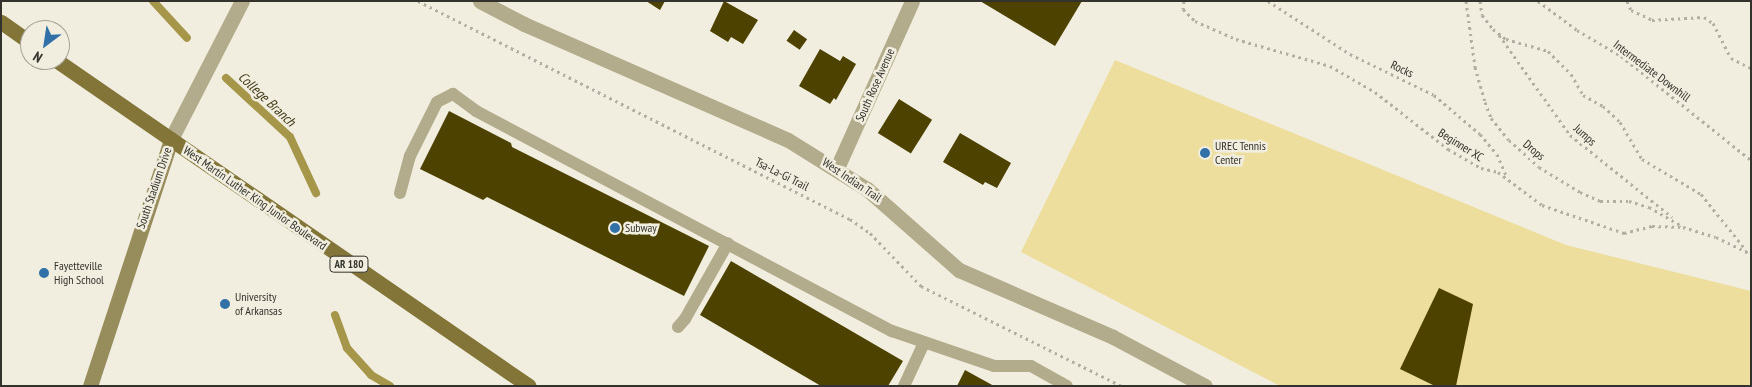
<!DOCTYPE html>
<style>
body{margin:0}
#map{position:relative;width:1752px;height:387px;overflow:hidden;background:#f1eedf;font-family:"PT Sans Narrow",sans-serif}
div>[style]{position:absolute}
.green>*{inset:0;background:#edde9d}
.stream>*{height:8px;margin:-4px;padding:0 4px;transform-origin:4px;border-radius:4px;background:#a6964a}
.building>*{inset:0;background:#4e4200;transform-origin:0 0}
.path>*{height:3px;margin-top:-1.5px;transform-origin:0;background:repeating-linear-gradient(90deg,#b1afa3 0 2.5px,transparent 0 6.5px)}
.lane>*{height:12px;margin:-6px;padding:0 6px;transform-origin:6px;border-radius:6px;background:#b3ac8c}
.street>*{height:15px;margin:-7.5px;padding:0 7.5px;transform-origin:7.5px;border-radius:7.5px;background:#b3ac8c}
.secondary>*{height:15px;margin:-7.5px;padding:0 7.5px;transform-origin:7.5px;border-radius:7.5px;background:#978c5c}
.primary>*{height:15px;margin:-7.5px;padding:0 7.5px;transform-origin:7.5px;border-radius:7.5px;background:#827537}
.dots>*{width:14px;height:14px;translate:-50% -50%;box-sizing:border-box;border:2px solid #f1eedf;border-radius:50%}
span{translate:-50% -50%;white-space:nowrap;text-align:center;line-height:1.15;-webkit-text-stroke:5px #f1eedf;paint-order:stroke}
.shield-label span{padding:1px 4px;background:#f1eedf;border:1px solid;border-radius:4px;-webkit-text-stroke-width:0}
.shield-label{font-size:11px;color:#33322c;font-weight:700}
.street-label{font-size:12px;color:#33322c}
.poi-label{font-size:12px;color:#33322c}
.left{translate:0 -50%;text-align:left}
.water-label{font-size:14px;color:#433c1a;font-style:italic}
.frame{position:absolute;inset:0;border:2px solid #33322c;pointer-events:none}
.north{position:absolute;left:20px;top:20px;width:50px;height:50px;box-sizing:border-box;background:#f1eedf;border:1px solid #a5a397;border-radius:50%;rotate:211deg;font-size:14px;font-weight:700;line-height:20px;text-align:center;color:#33322c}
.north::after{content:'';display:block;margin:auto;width:18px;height:22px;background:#3271a8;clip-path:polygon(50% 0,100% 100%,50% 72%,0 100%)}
</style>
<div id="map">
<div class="green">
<i style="clip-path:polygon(1115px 60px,1566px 245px,1751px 291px,1751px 386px,1280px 386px,1021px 252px)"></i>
</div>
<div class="stream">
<i style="left:153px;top:1px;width:50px;rotate:47.4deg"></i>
<i style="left:226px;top:78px;width:87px;rotate:42.7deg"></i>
<i style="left:290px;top:137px;width:62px;rotate:65.1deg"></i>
<i style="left:335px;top:315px;width:35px;rotate:70deg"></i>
<i style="left:347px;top:348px;width:36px;rotate:48deg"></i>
<i style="left:371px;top:375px;width:22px;rotate:30deg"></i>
</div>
<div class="building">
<i style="clip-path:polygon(646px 1px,665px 1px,660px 10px)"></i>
<i style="clip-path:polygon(724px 1px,758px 20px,743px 44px,731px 37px,728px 42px,710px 31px)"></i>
<i style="clip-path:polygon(980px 1px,1082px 1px,1055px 46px)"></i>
<i style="left:794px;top:30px;width:16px;height:13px;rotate:35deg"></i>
<i style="clip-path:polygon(820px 49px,840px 61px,843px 56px,856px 64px,836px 100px,834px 98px,830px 104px,799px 86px)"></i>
<i style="left:899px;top:99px;width:39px;height:40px;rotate:32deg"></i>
<i style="clip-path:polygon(449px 111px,511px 143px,512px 147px,709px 246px,684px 296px,487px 197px,483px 200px,420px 169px)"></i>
<i style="clip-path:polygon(960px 133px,1011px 163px,997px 188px,985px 182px,983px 185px,943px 162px)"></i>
<i style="clip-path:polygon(731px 261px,903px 361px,888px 386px,821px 386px,700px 315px)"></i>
<i style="clip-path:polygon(1439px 288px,1473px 304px,1456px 386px,1435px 386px,1400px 369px)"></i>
<i style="clip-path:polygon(965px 370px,994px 386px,957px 386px)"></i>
</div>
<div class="path">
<i style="left:418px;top:1px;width:484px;rotate:26.8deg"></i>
<i style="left:850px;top:219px;width:24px;rotate:35deg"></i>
<i style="left:870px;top:233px;width:74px;rotate:46.1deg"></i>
<i style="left:921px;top:286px;width:225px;rotate:26.5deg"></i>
<i style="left:1184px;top:1px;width:8px;rotate:97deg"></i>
<i style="left:1183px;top:9px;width:17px;rotate:45deg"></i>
<i style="left:1195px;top:21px;width:45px;rotate:23.7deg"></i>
<i style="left:1236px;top:39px;width:98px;rotate:16deg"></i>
<i style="left:1330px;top:66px;width:52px;rotate:30deg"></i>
<i style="left:1375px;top:92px;width:93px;rotate:38deg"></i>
<i style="left:1448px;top:149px;width:38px;rotate:30deg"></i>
<i style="left:1481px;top:168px;width:17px;rotate:13deg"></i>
<i style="left:1498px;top:172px;width:55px;rotate:36.9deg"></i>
<i style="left:1542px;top:205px;width:87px;rotate:18.9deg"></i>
<i style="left:1624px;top:233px;width:29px;rotate:-14deg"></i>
<i style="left:1652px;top:226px;width:31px;rotate:2deg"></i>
<i style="left:1683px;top:227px;width:34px;rotate:17deg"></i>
<i style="left:1716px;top:237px;width:39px;rotate:26deg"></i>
<i style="left:1268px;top:1px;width:98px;rotate:32.9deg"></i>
<i style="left:1350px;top:54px;width:93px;rotate:26deg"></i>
<i style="left:1434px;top:95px;width:60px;rotate:40.3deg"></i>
<i style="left:1480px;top:134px;width:26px;rotate:50deg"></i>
<i style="left:1497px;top:154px;width:23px;rotate:67deg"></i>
<i style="left:1466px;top:1px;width:67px;rotate:82.2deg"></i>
<i style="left:1475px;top:67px;width:36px;rotate:74deg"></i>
<i style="left:1485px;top:102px;width:17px;rotate:69deg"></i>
<i style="left:1491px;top:118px;width:28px;rotate:51deg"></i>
<i style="left:1509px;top:140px;width:40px;rotate:42deg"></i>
<i style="left:1539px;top:167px;width:48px;rotate:31.4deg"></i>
<i style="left:1580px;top:192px;width:22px;rotate:24deg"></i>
<i style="left:1600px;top:201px;width:29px"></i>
<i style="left:1629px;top:201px;width:21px;rotate:17deg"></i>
<i style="left:1649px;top:207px;width:38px;rotate:30deg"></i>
<i style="left:1480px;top:1px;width:14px;rotate:82deg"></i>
<i style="left:1482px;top:15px;width:18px;rotate:52deg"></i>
<i style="left:1493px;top:29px;width:16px;rotate:38deg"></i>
<i style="left:1506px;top:39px;width:44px;rotate:15.9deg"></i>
<i style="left:1548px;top:51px;width:33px;rotate:45deg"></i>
<i style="left:1571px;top:74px;width:24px;rotate:60deg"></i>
<i style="left:1583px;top:95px;width:23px;rotate:29deg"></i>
<i style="left:1603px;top:106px;width:23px;rotate:43deg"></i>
<i style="left:1620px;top:122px;width:43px;rotate:59.3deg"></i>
<i style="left:1642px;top:159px;width:69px;rotate:30.7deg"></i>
<i style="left:1701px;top:194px;width:72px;rotate:51.2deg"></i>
<i style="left:1538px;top:1px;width:49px;rotate:36.6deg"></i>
<i style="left:1577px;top:30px;width:51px;rotate:30.6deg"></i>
<i style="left:1621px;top:56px;width:166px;rotate:38.7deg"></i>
<i style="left:1627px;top:1px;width:10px;rotate:66deg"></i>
<i style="left:1631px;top:10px;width:23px;rotate:25deg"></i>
<i style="left:1652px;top:20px;width:52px;rotate:-3.3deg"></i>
<i style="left:1704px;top:17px;width:11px;rotate:34deg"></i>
<i style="left:1713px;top:23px;width:39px;rotate:63deg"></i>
<i style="left:1731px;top:58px;width:22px;rotate:27deg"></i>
<i style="left:1499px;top:35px;width:123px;rotate:54.6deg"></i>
<i style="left:1570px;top:135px;width:131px;rotate:38.8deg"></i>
</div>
<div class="lane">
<i style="left:400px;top:193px;width:38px;rotate:-75deg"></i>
<i style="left:410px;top:156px;width:60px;rotate:-63.4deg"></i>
<i style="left:437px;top:102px;width:18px;rotate:-27deg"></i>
<i style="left:453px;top:94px;width:29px;rotate:36deg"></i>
<i style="left:476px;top:111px;width:471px;rotate:27.9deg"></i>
<i style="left:892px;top:331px;width:108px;rotate:18.9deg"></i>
<i style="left:994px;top:366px;width:37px"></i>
<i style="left:1031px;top:366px;width:41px;rotate:29.1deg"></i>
<i style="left:678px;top:327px;width:11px;rotate:-49deg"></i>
<i style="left:685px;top:319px;width:87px;rotate:-60.5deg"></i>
<i style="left:904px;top:386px;width:47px;rotate:-65.1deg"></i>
</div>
<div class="street">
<i style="left:480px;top:1px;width:50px;rotate:27.6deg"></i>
<i style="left:524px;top:24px;width:288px;rotate:23.7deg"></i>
<i style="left:788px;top:140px;width:93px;rotate:31.8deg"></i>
<i style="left:867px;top:189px;width:123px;rotate:41.4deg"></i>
<i style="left:959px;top:270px;width:168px;rotate:23.5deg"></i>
<i style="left:1113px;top:337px;width:104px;rotate:28deg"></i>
<i style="left:171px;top:139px;width:155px;rotate:-62.8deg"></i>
<i style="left:837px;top:168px;width:183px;rotate:-65.8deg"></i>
</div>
<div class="secondary">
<i style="left:90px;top:386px;width:260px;rotate:-71.8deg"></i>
</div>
<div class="primary">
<i style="left:1px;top:22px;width:35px;rotate:35deg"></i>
<i style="left:56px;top:60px;width:574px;rotate:34.58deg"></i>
</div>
<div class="dots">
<i style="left:1205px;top:153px;background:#3271a8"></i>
<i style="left:615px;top:228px;background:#3271a8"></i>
<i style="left:44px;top:273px;background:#3271a8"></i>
<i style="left:225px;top:304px;background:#3271a8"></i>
</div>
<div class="shield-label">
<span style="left:349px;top:264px">AR 180</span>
</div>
<div class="street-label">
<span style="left:1402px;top:69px;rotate:25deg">Rocks</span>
<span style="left:1652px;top:71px;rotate:37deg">Intermediate Downhill</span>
<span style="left:875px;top:85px;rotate:-66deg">South Rose Avenue</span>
<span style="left:1585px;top:135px;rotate:42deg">Jumps</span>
<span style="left:1461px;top:145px;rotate:32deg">Beginner XC</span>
<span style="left:1534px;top:150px;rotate:40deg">Drops</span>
<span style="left:782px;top:174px;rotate:27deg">Tsa-La-Gi Trail</span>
<span style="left:852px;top:180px;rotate:34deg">West Indian Trail</span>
<span style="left:154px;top:188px;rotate:-71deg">South Stadium Drive</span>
<span style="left:255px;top:198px;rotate:35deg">West Martin Luther King Junior Boulevard</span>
</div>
<div class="poi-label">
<span class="left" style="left:1215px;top:153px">UREC Tennis<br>Center</span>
<span class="left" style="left:625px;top:228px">Subway</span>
<span class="left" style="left:54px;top:273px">Fayetteville<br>High School</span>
<span class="left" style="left:235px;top:304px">University<br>of Arkansas</span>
</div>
<div class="water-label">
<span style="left:267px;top:99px;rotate:43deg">College Branch</span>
</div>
<div class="frame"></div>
<div class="north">N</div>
</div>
